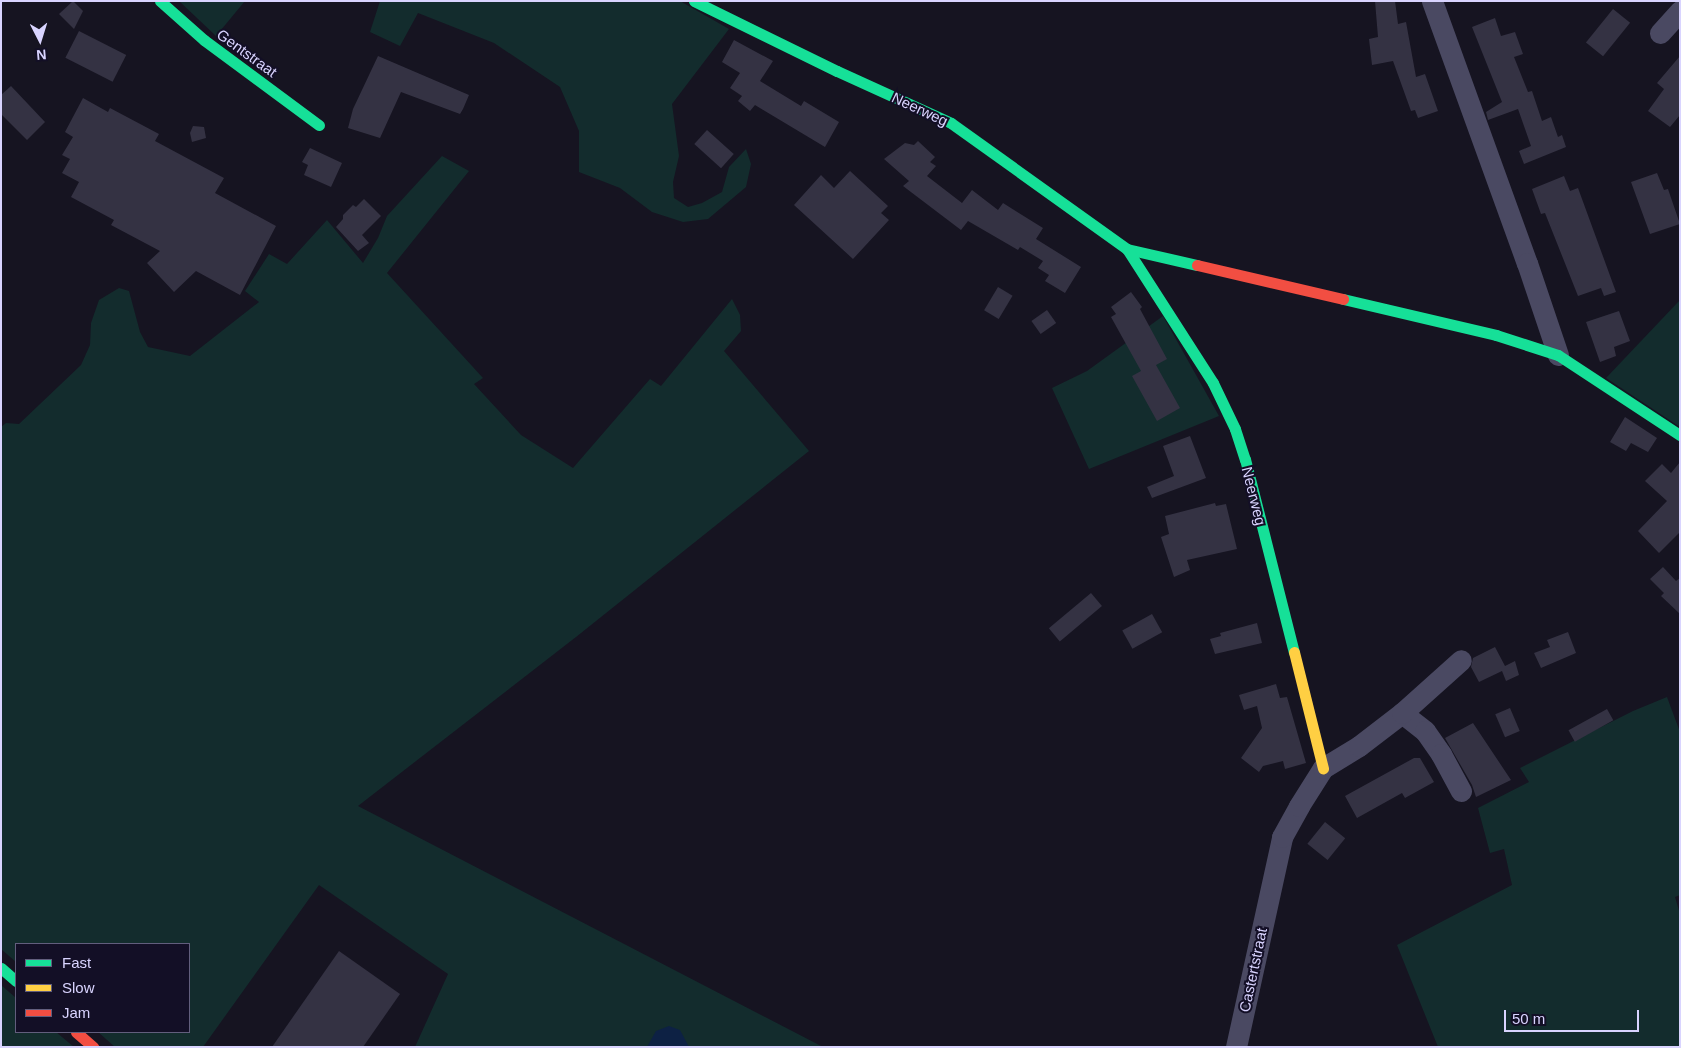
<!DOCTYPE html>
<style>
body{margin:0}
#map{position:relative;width:1681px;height:1048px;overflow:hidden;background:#161421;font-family:Helvetica,sans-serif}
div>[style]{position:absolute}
.green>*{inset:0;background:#132c2d}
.water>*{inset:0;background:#0d2144}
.building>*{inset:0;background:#343243;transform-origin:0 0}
.street>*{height:21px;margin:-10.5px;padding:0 10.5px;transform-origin:10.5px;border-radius:10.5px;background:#4a4962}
.fast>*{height:11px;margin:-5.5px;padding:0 5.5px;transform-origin:5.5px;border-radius:5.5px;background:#16e098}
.slow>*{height:11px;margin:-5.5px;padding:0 5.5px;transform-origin:5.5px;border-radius:5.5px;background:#ffcf43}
.jam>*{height:11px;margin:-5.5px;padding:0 5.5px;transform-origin:5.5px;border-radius:5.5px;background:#f24e42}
span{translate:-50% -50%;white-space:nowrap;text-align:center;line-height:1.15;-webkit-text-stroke:4px #130f26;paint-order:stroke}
.street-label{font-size:15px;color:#d9d4ff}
.frame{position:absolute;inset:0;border:2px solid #d9d4ff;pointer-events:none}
.legend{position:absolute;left:15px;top:943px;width:175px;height:90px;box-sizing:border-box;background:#130f26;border:1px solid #625e7d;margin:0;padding:6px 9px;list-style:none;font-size:15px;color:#d9d4ff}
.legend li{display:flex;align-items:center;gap:10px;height:25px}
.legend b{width:25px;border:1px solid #625e7d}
.north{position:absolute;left:15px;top:15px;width:50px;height:50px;-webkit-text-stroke:4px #130f26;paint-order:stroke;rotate:175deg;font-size:14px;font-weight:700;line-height:20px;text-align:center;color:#d9d4ff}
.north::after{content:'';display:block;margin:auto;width:18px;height:22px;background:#d9d4ff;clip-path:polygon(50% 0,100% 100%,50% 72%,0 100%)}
.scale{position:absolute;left:1504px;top:1010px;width:135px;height:22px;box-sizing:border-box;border:2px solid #d9d4ff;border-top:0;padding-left:6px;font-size:15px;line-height:18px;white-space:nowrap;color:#d9d4ff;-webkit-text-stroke:4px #130f26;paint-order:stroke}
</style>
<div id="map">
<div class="green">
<i style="clip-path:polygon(179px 1px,245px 1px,216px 36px)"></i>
<i style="clip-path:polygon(380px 1px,680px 1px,729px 29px,672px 104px,679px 156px,673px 182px,674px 198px,688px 207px,702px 203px,722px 192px,729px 167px,746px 149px,751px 164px,746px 187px,708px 219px,683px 222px,652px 212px,620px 188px,579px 172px,579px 131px,560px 87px,494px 43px,418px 13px,400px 46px,370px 32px)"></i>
<i style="clip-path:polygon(442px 156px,469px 171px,387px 273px,483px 378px,474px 384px,521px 435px,573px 468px,650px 379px,661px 386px,732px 299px,740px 315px,741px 331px,724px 351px,809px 451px,576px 637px,358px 806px,823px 1047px,415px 1047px,448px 974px,319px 885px,203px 1047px,115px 1047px,98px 1032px,189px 1032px,189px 944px,16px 944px,16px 962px,1px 949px,1px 427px,6px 423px,19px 424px,81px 365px,90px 345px,91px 323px,99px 300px,119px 288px,129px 291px,140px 332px,148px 347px,190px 356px,259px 302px,245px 291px,269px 254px,287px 264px,327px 220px,363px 263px,378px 238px,387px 216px)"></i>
<i style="clip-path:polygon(1680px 300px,1680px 427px,1606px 378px)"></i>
<i style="clip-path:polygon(1163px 316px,1219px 416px,1089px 469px,1052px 388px,1087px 371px)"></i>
<i style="clip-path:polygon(1667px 697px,1680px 732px,1680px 895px,1675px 897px,1680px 914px,1680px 1047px,1438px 1047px,1397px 945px,1512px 885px,1504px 849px,1490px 853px,1478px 808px,1529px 782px,1520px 768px,1633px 711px)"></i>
<i style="clip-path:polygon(1px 985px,16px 998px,16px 1032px,56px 1032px,74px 1047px,1px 1047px)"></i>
</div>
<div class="water">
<i style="clip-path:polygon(669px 1026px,680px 1030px,689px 1047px,647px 1047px,656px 1031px)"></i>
</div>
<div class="building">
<i style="clip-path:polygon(73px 1px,83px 11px,74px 29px,59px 14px)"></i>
<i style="clip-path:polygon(1375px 1px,1395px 1px,1398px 24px,1406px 22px,1416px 77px,1425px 74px,1438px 111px,1418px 118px,1415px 110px,1411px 111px,1393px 61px,1372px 65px,1369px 39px,1378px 37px)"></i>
<i style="left:1613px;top:9px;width:22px;height:43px;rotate:39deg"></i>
<i style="clip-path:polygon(1495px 18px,1501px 36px,1515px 32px,1523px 54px,1514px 57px,1528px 92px,1532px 91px,1542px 121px,1551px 117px,1558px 137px,1562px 135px,1566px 147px,1524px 164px,1519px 151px,1531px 146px,1518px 109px,1488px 120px,1486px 112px,1502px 102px,1472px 27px)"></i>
<i style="left:79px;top:31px;width:53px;height:30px;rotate:27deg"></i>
<i style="clip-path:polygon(734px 40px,773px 61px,760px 81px,801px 106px,804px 101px,839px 122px,825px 147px,755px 105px,750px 111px,738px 101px,742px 96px,730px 88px,740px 73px,722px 62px)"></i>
<i style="clip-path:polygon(378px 56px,469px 95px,463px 109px,460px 114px,401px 92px,380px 138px,348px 128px,353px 109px)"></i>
<i style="clip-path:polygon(1680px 56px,1680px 115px,1670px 127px,1648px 111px,1664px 89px,1657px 83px)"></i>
<i style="clip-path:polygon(11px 86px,45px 122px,27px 140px,1px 114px,1px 95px)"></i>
<i style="clip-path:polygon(83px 98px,108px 112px,110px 108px,159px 134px,155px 141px,224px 178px,215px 193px,276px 226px,240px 295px,196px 271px,174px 292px,147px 263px,160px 251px,111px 225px,114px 220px,71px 197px,79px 182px,62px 173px,70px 159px,62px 155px,73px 137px,65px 132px)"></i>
<i style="clip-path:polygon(193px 126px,204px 127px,206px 138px,192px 142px,190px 133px)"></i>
<i style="left:707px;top:130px;width:36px;height:19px;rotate:42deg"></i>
<i style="clip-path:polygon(918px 141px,935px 157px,930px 162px,936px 166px,927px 176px,962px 203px,972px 190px,998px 210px,1003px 203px,1043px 228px,1036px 239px,1081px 267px,1065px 293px,1045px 281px,1049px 275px,1038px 268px,1043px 261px,1020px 247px,1018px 250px,968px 221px,961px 230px,903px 186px,909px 181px,884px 159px,905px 143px,914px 145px)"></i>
<i style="clip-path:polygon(310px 148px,342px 163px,331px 187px,304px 175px,308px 165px,302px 162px)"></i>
<i style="clip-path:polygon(850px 171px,888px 206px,881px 213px,889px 220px,853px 259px,794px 205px,821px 175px,834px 188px)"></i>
<i style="clip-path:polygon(1657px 173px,1664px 190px,1668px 189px,1680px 224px,1650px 234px,1631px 182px)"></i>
<i style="clip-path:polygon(1564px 176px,1570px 191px,1578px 188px,1616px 292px,1604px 296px,1601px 288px,1578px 296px,1545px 213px,1541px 214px,1532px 189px)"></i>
<i style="clip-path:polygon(364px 199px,381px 216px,362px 235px,369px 243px,358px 251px,336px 227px,343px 219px,343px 215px,353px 205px,356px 207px)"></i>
<i style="left:998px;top:287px;width:17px;height:27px;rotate:31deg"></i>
<i style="clip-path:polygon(1131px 292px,1142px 307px,1140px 309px,1167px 359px,1156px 365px,1180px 408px,1157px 421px,1132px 376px,1141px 371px,1111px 317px,1116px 314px,1111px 307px)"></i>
<i style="left:1047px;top:310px;width:16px;height:19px;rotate:55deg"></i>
<i style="clip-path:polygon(1619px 311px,1630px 341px,1614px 347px,1616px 356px,1600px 362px,1586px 322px)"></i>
<i style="clip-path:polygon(1625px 417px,1657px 438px,1648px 452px,1631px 443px,1626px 451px,1610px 442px)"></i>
<i style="clip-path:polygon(1190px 436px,1206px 478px,1152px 498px,1147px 487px,1174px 476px,1163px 446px)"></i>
<i style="clip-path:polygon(1680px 462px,1680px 532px,1659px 553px,1638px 531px,1667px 501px,1645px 481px,1662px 464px,1671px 473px)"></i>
<i style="clip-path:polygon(1215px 503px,1216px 506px,1226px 504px,1237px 549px,1187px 560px,1190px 570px,1174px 577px,1161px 537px,1169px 534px,1165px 516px)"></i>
<i style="clip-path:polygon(1663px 567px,1676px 581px,1680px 578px,1680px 614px,1661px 596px,1664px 593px,1650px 579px)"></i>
<i style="left:1091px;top:593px;width:17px;height:55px;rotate:50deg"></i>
<i style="left:1152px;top:614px;width:21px;height:34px;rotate:61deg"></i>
<i style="clip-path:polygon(1257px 623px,1262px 643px,1215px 654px,1210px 639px,1221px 636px,1220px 633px)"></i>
<i style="clip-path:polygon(1568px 632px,1576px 653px,1541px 668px,1534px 653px,1550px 647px,1547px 640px)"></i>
<i style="clip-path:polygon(1495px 647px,1505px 666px,1515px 661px,1519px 675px,1506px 681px,1502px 671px,1479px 682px,1471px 667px,1473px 658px)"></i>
<i style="clip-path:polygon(1276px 684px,1280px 698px,1287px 697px,1306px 763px,1285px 769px,1283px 761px,1263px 766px,1259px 772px,1241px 758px,1262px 728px,1257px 706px,1244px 710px,1239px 695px)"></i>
<i style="left:1510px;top:708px;width:25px;height:16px;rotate:67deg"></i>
<i style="left:1607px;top:709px;width:13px;height:44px;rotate:61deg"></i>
<i style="clip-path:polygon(1473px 723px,1511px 780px,1476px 797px,1472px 785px,1445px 738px)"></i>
<i style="clip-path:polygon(1414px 758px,1420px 758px,1434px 782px,1405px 798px,1402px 793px,1357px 818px,1345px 796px)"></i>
<i style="left:1325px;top:822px;width:26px;height:28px;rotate:39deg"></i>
<i style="clip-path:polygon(339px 951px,400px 994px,363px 1047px,272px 1047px)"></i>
</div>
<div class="street">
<i style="left:1432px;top:1px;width:279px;rotate:70.1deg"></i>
<i style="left:1527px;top:263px;width:97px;rotate:71.4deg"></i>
<i style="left:1660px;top:33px;width:30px;rotate:-48deg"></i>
<i style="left:1402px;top:713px;width:29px;rotate:38deg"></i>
<i style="left:1425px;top:731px;width:28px;rotate:55deg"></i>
<i style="left:1441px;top:754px;width:42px;rotate:61.6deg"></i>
<i style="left:1236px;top:1047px;width:215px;rotate:-77.6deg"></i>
<i style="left:1282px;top:837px;width:35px;rotate:-61deg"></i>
<i style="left:1299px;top:806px;width:45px;rotate:-57.7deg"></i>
<i style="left:1323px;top:768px;width:42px;rotate:-31.4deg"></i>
<i style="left:1359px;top:746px;width:54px;rotate:-37.5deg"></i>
<i style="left:1402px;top:713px;width:79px;rotate:-41.9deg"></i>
</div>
<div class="fast">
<i style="left:160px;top:1px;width:59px;rotate:41.6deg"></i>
<i style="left:204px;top:40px;width:143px;rotate:36.5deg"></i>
<i style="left:694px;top:1px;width:159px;rotate:26.1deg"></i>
<i style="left:837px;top:71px;width:125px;rotate:24.5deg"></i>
<i style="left:951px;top:123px;width:216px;rotate:35.6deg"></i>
<i style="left:1127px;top:249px;width:72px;rotate:12.9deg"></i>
<i style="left:1127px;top:249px;width:159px;rotate:57.3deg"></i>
<i style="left:1213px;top:383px;width:51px;rotate:64.4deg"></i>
<i style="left:1235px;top:429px;width:32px;rotate:72deg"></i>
<i style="left:1245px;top:459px;width:199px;rotate:75.8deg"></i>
<i style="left:1343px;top:299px;width:157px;rotate:13.2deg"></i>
<i style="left:1496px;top:335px;width:65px;rotate:17.9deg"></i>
<i style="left:1558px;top:355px;width:146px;rotate:33.3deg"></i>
<i style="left:1px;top:968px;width:20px;rotate:41deg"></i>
</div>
<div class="slow">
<i style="left:1294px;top:652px;width:120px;rotate:76deg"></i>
</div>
<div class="jam">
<i style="left:1197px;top:265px;width:150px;rotate:13.1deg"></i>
<i style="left:76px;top:1032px;width:23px;rotate:41deg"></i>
</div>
<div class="street-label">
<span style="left:247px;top:53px;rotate:36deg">Gentstraat</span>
<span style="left:920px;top:109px;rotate:25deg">Neerweg</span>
<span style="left:1254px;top:496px;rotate:76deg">Neerweg</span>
<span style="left:1253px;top:970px;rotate:-78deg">Castertstraat</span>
</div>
<div class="frame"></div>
<ul class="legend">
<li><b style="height:6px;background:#16e098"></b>Fast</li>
<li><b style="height:6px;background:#ffcf43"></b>Slow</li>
<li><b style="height:6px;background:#f24e42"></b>Jam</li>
</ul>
<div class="north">N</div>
<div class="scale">50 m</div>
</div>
